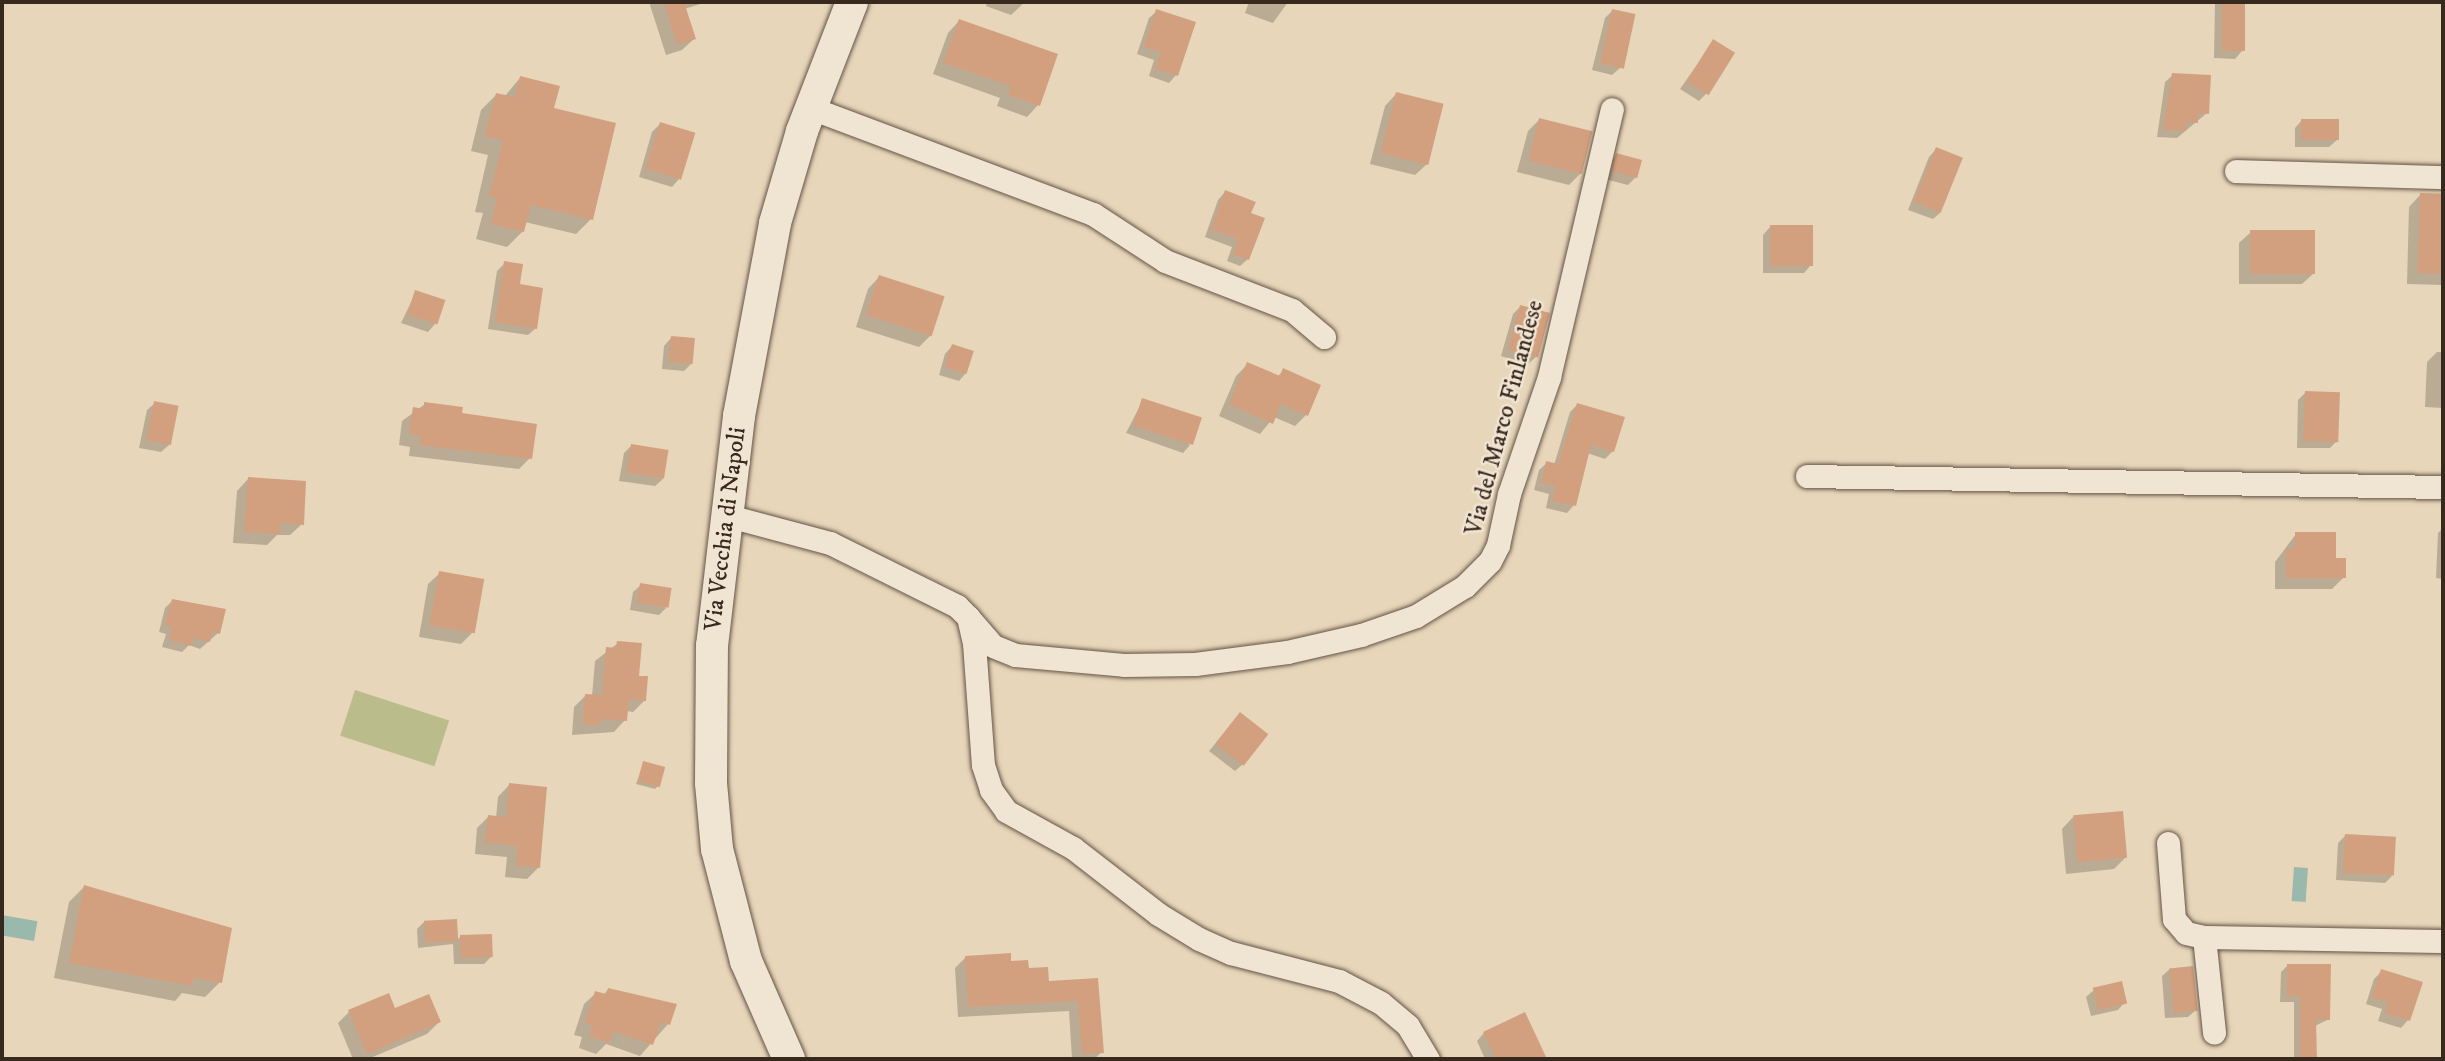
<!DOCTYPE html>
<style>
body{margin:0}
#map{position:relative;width:2445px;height:1061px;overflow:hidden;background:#e8d6ba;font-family:"IM FELL DW Pica",serif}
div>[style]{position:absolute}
.green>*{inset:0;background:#babc8c;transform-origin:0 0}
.water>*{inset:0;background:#98b9ac;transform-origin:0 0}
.shadow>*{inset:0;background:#0003}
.building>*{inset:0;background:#d3a07f;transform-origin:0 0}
.roads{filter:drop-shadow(0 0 2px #645446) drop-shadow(0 0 2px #645446)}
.street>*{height:23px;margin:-11.5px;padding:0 11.5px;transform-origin:11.5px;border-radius:11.5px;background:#f0e4d2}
.secondary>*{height:32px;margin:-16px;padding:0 16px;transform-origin:16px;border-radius:16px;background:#f0e4d2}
span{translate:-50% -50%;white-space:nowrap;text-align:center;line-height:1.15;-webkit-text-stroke:5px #f0e4d2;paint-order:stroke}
.street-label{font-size:24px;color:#38291f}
.frame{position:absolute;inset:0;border:4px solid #38291f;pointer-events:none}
</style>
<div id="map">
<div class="green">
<i style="left:355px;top:690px;width:99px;height:48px;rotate:18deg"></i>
</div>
<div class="water">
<i style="left:2294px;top:867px;width:14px;height:34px;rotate:4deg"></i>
<i style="left:2px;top:915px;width:36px;height:20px;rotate:10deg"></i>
</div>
<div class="shadow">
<i style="clip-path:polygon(649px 2px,707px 2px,684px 9px,694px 39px,682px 50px,666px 55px)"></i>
<i style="clip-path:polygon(987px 2px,1025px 2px,1011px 15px,986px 6px)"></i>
<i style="clip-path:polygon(1249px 2px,1288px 2px,1273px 23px,1245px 13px)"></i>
<i style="clip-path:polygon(2215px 2px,2243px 2px,2242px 51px,2235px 59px,2214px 58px)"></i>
<i style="clip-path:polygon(1157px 11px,1176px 75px,1169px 83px,1149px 76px,1154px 60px,1137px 54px,1149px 18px)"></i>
<i style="clip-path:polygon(1612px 11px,1620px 68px,1612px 75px,1592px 70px,1605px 18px)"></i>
<i style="clip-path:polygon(959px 21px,1038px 105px,1027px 117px,997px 106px,1000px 98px,933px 74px,948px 33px)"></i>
<i style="clip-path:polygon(1713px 42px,1706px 94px,1699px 101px,1680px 89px)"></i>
<i style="clip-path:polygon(2173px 75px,2207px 113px,2177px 138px,2157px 137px,2165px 82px)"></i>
<i style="clip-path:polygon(520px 78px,552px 109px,591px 219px,576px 234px,525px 222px,523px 231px,507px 247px,476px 239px,483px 213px,475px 212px,488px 155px,471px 151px,481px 110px,496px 95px,504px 97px)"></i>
<i style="clip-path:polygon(1396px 94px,1427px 164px,1415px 175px,1370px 164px,1385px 106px)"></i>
<i style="clip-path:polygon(1539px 120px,1581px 173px,1569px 185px,1517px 172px,1528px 131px)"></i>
<i style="clip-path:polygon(2302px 120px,2337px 140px,2329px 147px,2295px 147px,2295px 128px)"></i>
<i style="clip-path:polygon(660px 124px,679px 179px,672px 187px,639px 177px,652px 132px)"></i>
<i style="clip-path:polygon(1936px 149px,1941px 212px,1933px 219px,1908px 210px,1929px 157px)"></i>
<i style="clip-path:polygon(1617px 155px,1635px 178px,1628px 185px,1605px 179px,1609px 163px)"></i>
<i style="clip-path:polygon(1225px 192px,1249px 214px,1248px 259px,1240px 266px,1227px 261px,1232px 247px,1205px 237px,1218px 200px)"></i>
<i style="clip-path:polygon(2420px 195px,2443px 196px,2443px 285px,2407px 284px,2409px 207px)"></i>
<i style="clip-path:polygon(1770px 227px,1811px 265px,1804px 273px,1763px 273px,1763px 235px)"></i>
<i style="clip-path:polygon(2251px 232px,2314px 273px,2302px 284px,2239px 284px,2239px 243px)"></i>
<i style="clip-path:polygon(505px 263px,536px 328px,528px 335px,488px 329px,497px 271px)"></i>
<i style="clip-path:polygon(879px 277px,931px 335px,919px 347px,856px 327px,868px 289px)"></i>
<i style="clip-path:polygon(416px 292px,435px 324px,428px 332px,401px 323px)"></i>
<i style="clip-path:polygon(1520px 307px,1536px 357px,1528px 364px,1501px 356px,1513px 314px)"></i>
<i style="clip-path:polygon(671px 338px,692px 363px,684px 371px,662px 369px,664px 346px)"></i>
<i style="clip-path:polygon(952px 346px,966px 373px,959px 381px,939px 375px,945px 354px)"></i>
<i style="clip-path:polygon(2437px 352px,2443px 352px,2443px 408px,2425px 407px,2427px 362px)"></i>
<i style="clip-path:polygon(1248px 364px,1277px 377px,1284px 370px,1306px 415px,1295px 426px,1274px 417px,1260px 434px,1219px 416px,1236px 376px)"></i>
<i style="clip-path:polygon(2305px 393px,2337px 441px,2330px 448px,2297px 448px,2298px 400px)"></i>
<i style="clip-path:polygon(1143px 400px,1190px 445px,1183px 453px,1126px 433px)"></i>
<i style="clip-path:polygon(155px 403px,169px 445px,161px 452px,139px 448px,147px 410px)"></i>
<i style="clip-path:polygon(425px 404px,460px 415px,530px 458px,519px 469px,409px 456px,410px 447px,399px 445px,402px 421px)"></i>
<i style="clip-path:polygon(1577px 405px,1613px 451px,1605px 459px,1587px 453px,1574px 505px,1567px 513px,1546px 508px,1549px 494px,1534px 490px,1539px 470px,1547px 463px,1554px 465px,1570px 412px)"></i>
<i style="clip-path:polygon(631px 446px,663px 479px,655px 486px,619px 481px,624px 453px)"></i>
<i style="clip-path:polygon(248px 479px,302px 524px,290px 535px,277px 535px,267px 545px,233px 543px,237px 491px)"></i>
<i style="clip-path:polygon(2443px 528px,2443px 579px,2436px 578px,2438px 533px)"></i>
<i style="clip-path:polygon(2296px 534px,2344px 577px,2332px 589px,2275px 589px,2275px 562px)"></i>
<i style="clip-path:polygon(440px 573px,472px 633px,461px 644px,419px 637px,428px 584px)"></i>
<i style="clip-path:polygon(641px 585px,666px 608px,659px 615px,630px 610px,633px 592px)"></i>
<i style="clip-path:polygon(173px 600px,218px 633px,200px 649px,189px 645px,182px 652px,162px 647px,166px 634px,159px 632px,165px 608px)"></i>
<i style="clip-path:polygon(618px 643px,645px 700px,633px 712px,626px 711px,625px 720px,614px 732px,572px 735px,574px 707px,586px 695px,592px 696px,595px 661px)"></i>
<i style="clip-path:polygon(1240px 714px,1243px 764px,1235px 771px,1209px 751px)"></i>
<i style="clip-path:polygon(644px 763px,658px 786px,655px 789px,636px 784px)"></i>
<i style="clip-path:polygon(509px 785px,538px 868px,527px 879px,505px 877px,507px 857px,475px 854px,477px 828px,488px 817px,496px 818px,498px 797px)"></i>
<i style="clip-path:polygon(2073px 817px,2125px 858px,2114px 869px,2066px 874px,2062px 829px)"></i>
<i style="clip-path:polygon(2346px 835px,2392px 876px,2385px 883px,2336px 880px,2338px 843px)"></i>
<i style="clip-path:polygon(84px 887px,220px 982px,205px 997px,182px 993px,175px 1001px,54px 978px,69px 902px)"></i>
<i style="clip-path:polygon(425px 921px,456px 941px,460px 937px,492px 956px,484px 964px,454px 964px,453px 944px,418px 948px,417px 929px)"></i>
<i style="clip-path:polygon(966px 957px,1027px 970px,1047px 983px,1097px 979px,1102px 1052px,1094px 1059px,1072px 1059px,1069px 1011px,958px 1017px,955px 968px)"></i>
<i style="clip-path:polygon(2288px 965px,2329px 1019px,2315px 1026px,2315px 1059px,2294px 1059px,2294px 1002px,2280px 1002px,2281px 972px)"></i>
<i style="clip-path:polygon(2170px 969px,2196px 1010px,2188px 1017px,2165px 1018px,2162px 976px)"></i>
<i style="clip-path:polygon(2382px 971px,2408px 1020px,2401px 1028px,2378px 1021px,2382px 1009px,2366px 1004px,2374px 979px)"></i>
<i style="clip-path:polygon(608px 990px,668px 1024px,640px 1056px,606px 1044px,596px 1054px,579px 1048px,582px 1037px,574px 1035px,584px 1004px,596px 993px,603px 995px)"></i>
<i style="clip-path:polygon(2094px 990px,2125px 1002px,2118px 1010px,2091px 1016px,2086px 997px)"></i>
<i style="clip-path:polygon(394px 1011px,439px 1022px,427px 1034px,368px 1059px,353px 1059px,338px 1023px,349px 1012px)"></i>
<i style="clip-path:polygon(1484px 1033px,1544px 1055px,1539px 1059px,1485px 1059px,1477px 1041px)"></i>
<i style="clip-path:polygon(2355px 1057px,2355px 1059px,2326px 1059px,2327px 1058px)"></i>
</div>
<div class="building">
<i style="clip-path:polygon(664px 2px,684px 2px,696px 39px,677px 45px)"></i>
<i style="left:2222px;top:2px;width:23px;height:49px"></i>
<i style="clip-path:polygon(1156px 9px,1196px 22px,1178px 76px,1155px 68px,1161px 52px,1144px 47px)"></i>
<i style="left:1612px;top:9px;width:24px;height:56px;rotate:12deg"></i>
<i style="clip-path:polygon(959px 19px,1058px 54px,1040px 106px,1008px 95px,1011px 86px,943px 63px)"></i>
<i style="left:1713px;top:39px;width:26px;height:50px;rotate:32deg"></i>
<i style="clip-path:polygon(2172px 73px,2211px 75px,2209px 114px,2198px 113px,2198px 123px,2186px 122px,2186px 131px,2163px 130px)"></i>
<i style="clip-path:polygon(520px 76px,560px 86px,554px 108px,616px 123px,593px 220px,531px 205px,524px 232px,491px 224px,497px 198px,489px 196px,503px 140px,485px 136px,496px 93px,515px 97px)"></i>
<i style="left:1396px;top:92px;width:49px;height:63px;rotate:14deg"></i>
<i style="left:1539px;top:118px;width:55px;height:44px;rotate:14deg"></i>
<i style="left:2301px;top:119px;width:38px;height:21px"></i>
<i style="left:660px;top:122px;width:37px;height:49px;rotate:17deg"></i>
<i style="left:1936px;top:147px;width:29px;height:59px;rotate:22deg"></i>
<i style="left:1616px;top:153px;width:27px;height:19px;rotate:15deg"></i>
<i style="clip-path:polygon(1225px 190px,1256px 202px,1251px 213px,1265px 218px,1249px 260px,1233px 254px,1238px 239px,1211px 229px)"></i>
<i style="left:2420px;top:193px;width:23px;height:80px;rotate:2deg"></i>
<i style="left:1770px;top:225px;width:43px;height:41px"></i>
<i style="left:2250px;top:230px;width:65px;height:44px"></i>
<i style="clip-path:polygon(504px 261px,523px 264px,520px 284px,543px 288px,537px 329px,495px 322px)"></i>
<i style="left:879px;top:275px;width:69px;height:42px;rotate:18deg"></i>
<i style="left:415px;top:290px;width:32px;height:26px;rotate:18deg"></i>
<i style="left:1520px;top:305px;width:31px;height:46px;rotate:15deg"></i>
<i style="left:671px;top:336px;width:24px;height:26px;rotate:5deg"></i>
<i style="left:952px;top:344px;width:23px;height:24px;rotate:18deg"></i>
<i style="clip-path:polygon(1247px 362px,1280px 376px,1283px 368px,1321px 385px,1308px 416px,1281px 404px,1273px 424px,1229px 404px)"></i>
<i style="left:2305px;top:391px;width:35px;height:50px;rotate:2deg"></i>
<i style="left:1142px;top:398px;width:63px;height:29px;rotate:18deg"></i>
<i style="left:154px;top:401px;width:25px;height:40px;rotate:11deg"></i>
<i style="clip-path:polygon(424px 402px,463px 407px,462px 413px,537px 424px,532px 459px,419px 445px,421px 436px,409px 434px,413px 407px,424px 409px)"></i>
<i style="clip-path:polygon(1577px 403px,1625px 417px,1614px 452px,1591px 445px,1576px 506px,1552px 501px,1556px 486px,1541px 483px,1546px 461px,1558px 464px)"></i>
<i style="left:631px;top:444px;width:38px;height:29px;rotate:9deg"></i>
<i style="clip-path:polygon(248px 477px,306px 481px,304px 525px,281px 523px,280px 534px,244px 532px)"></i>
<i style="clip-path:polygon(2295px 532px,2336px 532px,2336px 558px,2346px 558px,2346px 578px,2286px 578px,2286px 548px,2295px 549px)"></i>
<i style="left:439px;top:571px;width:46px;height:55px;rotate:10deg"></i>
<i style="left:640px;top:583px;width:32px;height:20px;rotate:9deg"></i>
<i style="clip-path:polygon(172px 599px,226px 609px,220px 634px,212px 632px,210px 642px,193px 638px,191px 646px,169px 640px,172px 627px,165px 625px)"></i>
<i style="clip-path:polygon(617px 641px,642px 643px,639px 676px,648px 676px,646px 701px,629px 699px,627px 721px,601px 719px,600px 725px,583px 724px,585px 694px,602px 695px,606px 647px,616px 648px)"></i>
<i style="left:1240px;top:712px;width:36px;height:40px;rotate:38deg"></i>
<i style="left:643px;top:761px;width:23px;height:21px;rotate:15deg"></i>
<i style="clip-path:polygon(509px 783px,547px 787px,540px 868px,516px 866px,518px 846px,485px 843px,488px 815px,506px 817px)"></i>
<i style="left:2123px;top:811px;width:47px;height:50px;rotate:85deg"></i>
<i style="left:2345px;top:834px;width:51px;height:39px;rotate:3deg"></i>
<i style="clip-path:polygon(84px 885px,232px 928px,222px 983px,193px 978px,192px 986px,69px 963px)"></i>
<i style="left:457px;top:919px;width:22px;height:33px;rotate:87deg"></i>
<i style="left:492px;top:934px;width:23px;height:32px;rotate:88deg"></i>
<i style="clip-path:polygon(1011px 953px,1011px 961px,1028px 960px,1029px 968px,1048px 967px,1049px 981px,1098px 978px,1104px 1053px,1082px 1054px,1078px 1001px,968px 1007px,965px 956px)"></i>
<i style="clip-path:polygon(2287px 964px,2331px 964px,2330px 1020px,2316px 1020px,2317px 1059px,2300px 1059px,2300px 996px,2287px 996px)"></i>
<i style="left:2193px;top:966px;width:45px;height:24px;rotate:84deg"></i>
<i style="clip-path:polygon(2381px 969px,2423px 982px,2410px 1021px,2385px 1013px,2388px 1002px,2372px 997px)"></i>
<i style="left:2122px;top:981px;width:23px;height:30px;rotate:77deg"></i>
<i style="clip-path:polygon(608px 988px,677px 1004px,670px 1025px,661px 1022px,653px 1045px,613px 1031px,609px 1043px,589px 1036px,593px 1026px,585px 1023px,595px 991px,606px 994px)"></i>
<i style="clip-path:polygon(389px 993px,395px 1008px,429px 994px,441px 1022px,367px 1054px,348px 1010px)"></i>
<i style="clip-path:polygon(1525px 1012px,1547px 1059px,1496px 1059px,1483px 1032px)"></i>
</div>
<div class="roads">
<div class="street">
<i style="left:811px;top:108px;width:301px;rotate:20.6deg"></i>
<i style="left:1093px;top:214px;width:86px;rotate:33.1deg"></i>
<i style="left:1165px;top:261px;width:136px;rotate:21.1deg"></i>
<i style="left:1292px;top:310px;width:42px;rotate:40.2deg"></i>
<i style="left:2236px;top:171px;width:207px;rotate:1.7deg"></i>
<i style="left:1807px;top:476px;width:636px;rotate:0.99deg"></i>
<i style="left:725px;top:515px;width:109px;rotate:14.9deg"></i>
<i style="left:830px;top:543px;width:142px;rotate:26.4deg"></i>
<i style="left:957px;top:606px;width:16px;rotate:45deg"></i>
<i style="left:968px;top:617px;width:27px;rotate:77deg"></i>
<i style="left:974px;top:643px;width:122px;rotate:85.8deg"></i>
<i style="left:983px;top:765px;width:26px;rotate:72deg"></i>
<i style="left:991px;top:790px;width:26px;rotate:54deg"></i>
<i style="left:1006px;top:811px;width:77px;rotate:28.9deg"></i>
<i style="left:1073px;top:848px;width:108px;rotate:37.8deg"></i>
<i style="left:1158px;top:914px;width:48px;rotate:31.4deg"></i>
<i style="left:1199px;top:939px;width:35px;rotate:24deg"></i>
<i style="left:1231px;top:953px;width:112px;rotate:14.5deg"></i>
<i style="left:1339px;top:981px;width:47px;rotate:27.6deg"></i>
<i style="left:1381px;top:1003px;width:35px;rotate:40deg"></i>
<i style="left:1408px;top:1026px;width:39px;rotate:59deg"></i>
<i style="left:968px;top:617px;width:38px;rotate:49deg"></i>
<i style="left:993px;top:646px;width:24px;rotate:22deg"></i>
<i style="left:1015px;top:655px;width:109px;rotate:5.2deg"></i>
<i style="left:1124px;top:665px;width:71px;rotate:-0.8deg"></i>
<i style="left:1195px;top:664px;width:93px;rotate:-7.4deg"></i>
<i style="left:1287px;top:652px;width:76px;rotate:-12.9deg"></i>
<i style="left:1361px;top:635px;width:58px;rotate:-19.1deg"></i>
<i style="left:1416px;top:616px;width:57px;rotate:-31.5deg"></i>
<i style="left:1465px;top:586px;width:35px;rotate:-45deg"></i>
<i style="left:1490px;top:561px;width:18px;rotate:-63deg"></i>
<i style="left:1498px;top:545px;width:52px;rotate:-77.8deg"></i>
<i style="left:1509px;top:494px;width:124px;rotate:-71.1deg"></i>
<i style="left:1549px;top:377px;width:275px;rotate:-76.8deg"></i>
<i style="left:2168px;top:843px;width:76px;rotate:85.5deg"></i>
<i style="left:2174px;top:919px;width:18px;rotate:49deg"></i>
<i style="left:2186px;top:933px;width:18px;rotate:13deg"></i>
<i style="left:2204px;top:937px;width:96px;rotate:84deg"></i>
<i style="left:2204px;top:937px;width:239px;rotate:1deg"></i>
</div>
<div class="secondary">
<i style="left:789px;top:1059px;width:107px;rotate:-113.7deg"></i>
<i style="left:746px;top:961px;width:116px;rotate:-104.5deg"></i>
<i style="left:717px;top:849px;width:66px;rotate:-95.2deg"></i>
<i style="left:711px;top:783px;width:137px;rotate:-89.6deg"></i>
<i style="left:712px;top:646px;width:232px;rotate:-83.3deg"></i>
<i style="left:739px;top:416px;width:196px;rotate:-79.4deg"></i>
<i style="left:775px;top:223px;width:96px;rotate:-73.6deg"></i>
<i style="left:802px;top:131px;width:138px;rotate:-68.8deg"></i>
</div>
</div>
<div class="street-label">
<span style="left:1505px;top:418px;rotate:-75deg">Via del Marco Finlandese</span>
<span style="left:726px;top:529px;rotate:-83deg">Via Vecchia di Napoli</span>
</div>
<div class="frame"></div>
</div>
